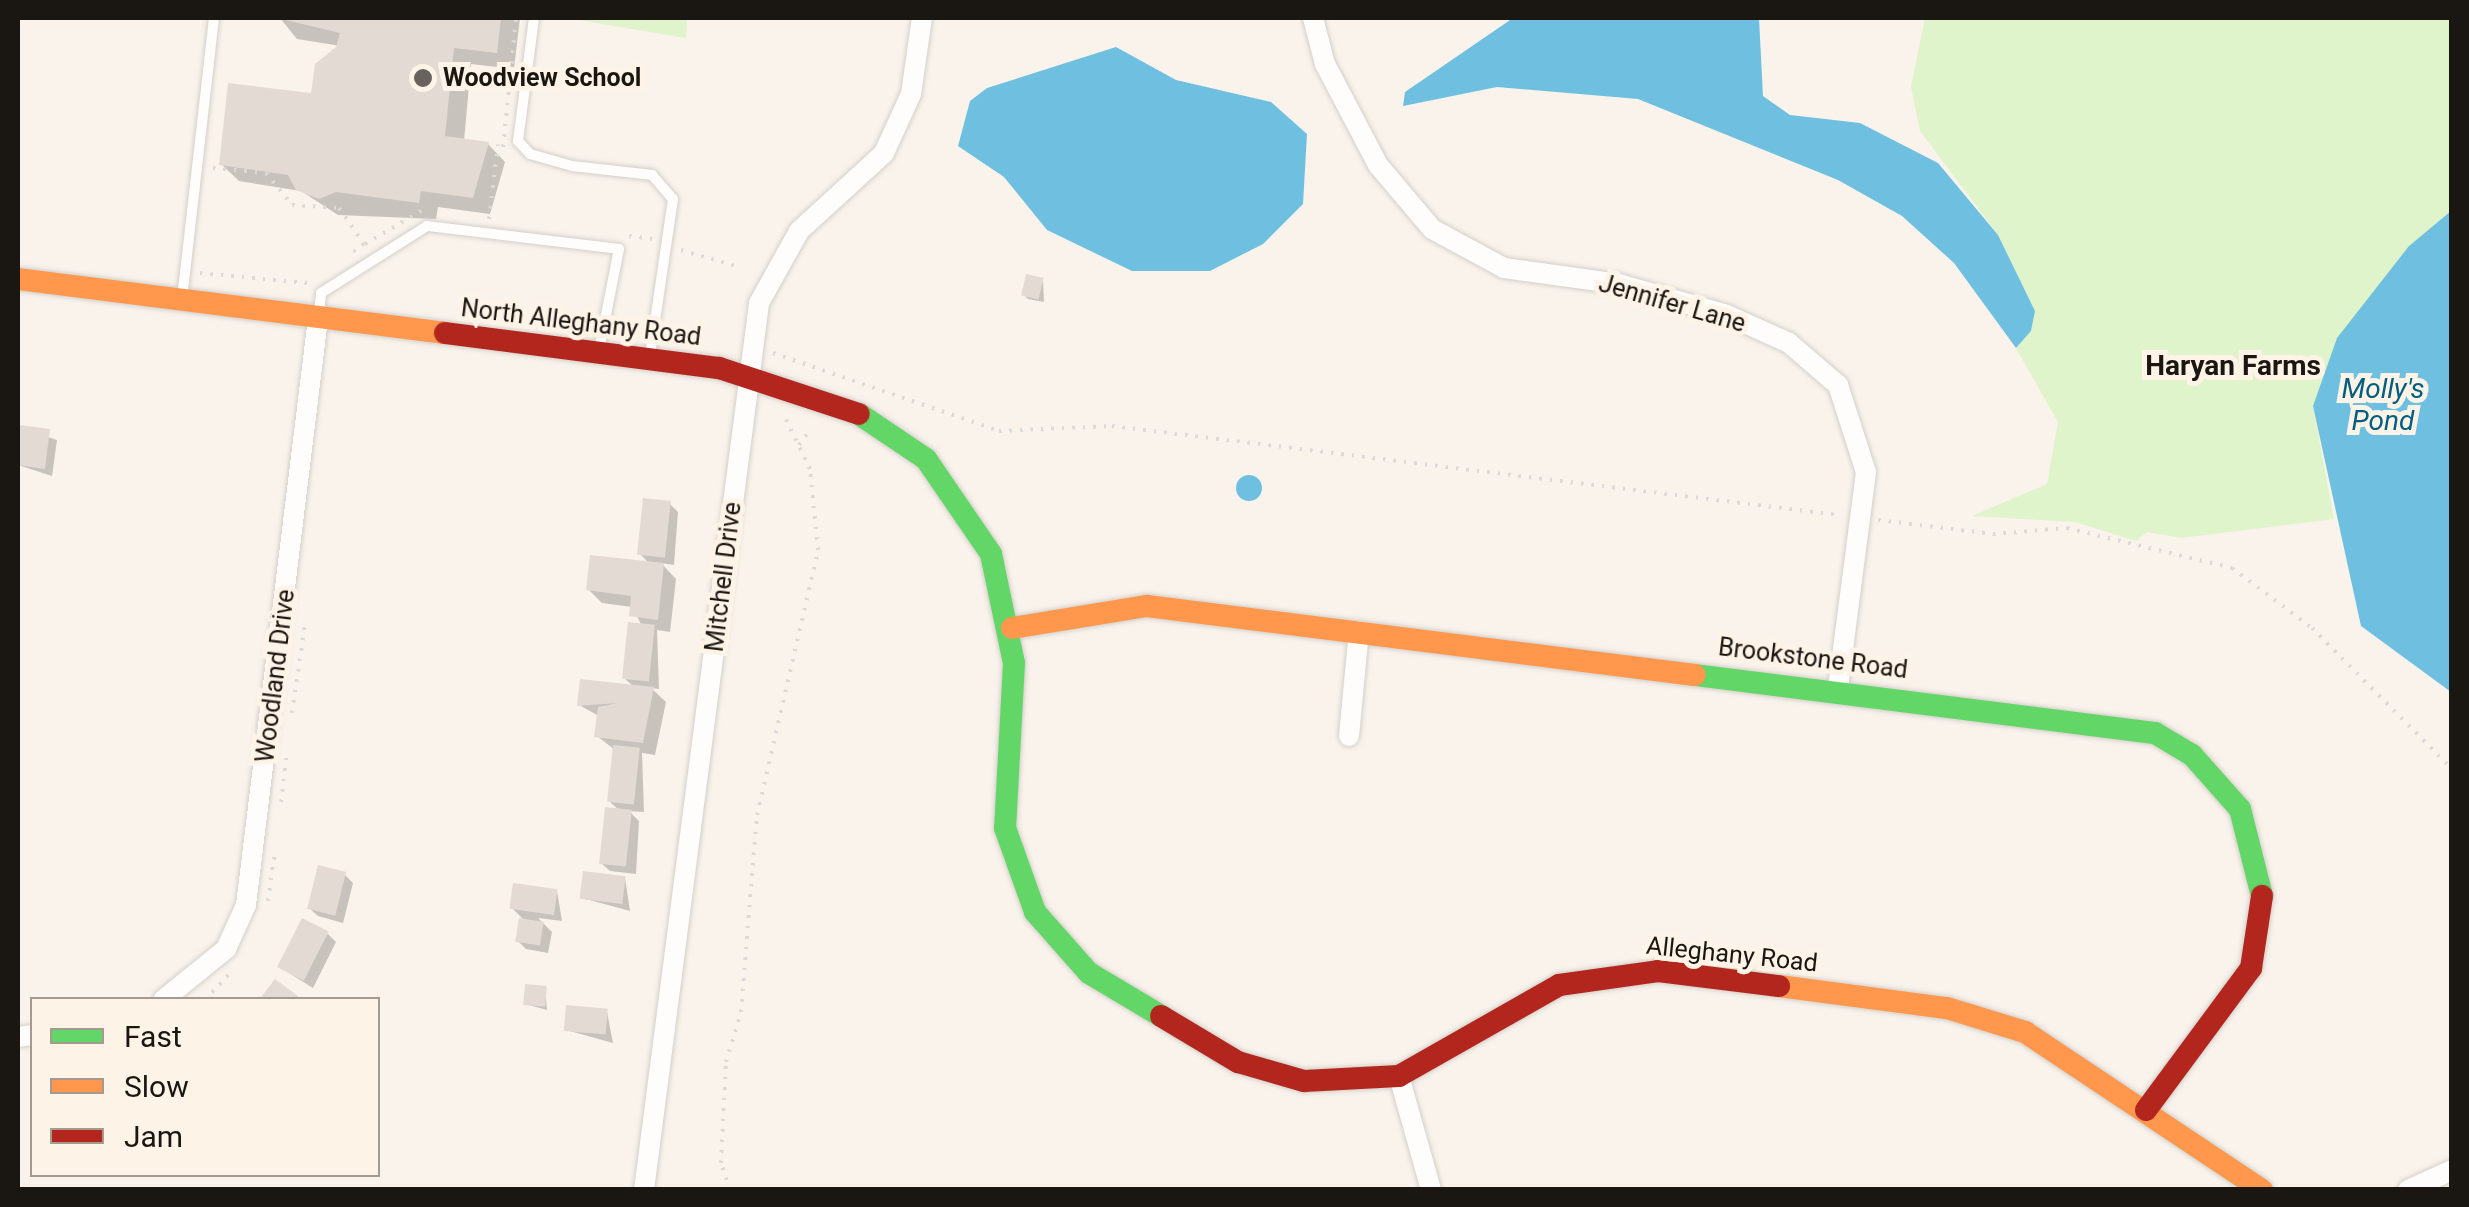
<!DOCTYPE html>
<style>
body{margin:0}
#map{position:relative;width:2469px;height:1207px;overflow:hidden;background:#f9f3ec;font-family:Roboto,sans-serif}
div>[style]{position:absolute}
.green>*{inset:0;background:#dff4ca}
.water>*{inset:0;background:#6fc0e0}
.round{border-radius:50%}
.shadow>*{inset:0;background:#0003}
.building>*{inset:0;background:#e3dad4;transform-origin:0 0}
.path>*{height:4px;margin-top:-2px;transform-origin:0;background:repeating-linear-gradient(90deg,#dcdad8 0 2.5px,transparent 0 10.5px)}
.roads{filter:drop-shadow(0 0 2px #d4cfc9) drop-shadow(0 0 2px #d4cfc9)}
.lane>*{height:10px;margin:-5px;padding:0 5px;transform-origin:5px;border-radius:5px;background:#fefdfc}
.street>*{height:20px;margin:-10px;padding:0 10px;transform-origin:10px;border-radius:10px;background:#fefdfc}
.fast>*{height:22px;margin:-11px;padding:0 11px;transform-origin:11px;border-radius:11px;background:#63d668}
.slow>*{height:22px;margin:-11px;padding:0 11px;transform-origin:11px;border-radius:11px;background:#ff974d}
.jam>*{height:22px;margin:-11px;padding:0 11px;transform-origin:11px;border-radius:11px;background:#b3261e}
.dots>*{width:28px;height:28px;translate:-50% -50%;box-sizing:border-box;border:5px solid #fef3e7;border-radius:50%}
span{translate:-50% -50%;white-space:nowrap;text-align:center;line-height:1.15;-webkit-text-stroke:10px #fef3e7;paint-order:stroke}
.poi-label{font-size:25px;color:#1a1612;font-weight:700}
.left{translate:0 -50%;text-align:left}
.street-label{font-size:25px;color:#1a1612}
.neighbourhood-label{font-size:28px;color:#1a1612;font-weight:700}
.water-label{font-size:28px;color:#005f81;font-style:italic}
.frame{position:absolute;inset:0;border:20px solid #1a1612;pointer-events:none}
.legend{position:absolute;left:30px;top:997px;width:350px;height:180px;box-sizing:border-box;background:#fef3e7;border:2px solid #a39b92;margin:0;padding:12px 18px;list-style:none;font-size:30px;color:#1a1612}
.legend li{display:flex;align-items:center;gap:20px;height:50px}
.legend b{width:50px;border:2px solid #a39b92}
</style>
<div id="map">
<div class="green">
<i style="clip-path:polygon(567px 18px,687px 18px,686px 38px)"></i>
<i style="clip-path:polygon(1925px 18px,2451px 18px,2451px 211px,2410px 246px,2313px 406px,2334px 519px,2181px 538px,2147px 532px,2136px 541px,2075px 522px,1972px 516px,2047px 484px,2058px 422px,2016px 348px,2035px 311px,1998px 235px,1920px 131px,1911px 87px)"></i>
</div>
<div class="water">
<i style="clip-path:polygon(1513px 18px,1759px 18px,1763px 96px,1790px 115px,1860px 123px,1938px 163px,1998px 235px,2035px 311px,2031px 331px,2016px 348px,1954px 263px,1902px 216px,1838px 180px,1638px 99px,1497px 87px,1403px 106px,1405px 92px)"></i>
<i style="clip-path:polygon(1116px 47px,1176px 80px,1271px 102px,1307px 134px,1303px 204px,1263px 244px,1210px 271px,1132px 271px,1047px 230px,1004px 177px,958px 146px,970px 101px,987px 88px)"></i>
<i style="clip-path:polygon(2451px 211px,2451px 692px,2361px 626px,2313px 406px,2337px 338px,2409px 246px)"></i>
<i class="round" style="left:1236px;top:475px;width:26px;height:26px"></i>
</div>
<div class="shadow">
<i style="clip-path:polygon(280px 18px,520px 18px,514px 69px,471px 64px,464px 141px,488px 144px,505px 162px,490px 214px,438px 207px,436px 219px,338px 215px,301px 191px,239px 181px,221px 164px,313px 96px,341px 46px,297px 39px)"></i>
<i style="clip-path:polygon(1043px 280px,1044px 302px,1028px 299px,1024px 295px)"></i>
<i style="clip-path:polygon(21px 428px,57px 440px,52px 476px,18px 465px)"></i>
<i style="clip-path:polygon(669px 503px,678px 512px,674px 565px,661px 563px,676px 579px,670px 632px,657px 630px,659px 689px,651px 688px,666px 702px,655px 755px,642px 753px,644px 812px,629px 811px,639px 821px,636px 874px,610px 871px,601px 863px,620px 811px,609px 801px,615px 750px,597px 736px,599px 716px,579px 705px,634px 687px,624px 678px,642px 626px,632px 607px,602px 603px,588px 589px,650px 564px,640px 554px)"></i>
<i style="clip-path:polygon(345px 875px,353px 883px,343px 923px,318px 916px,309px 908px)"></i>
<i style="clip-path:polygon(625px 878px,630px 911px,582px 898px)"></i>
<i style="clip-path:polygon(557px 891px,562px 921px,538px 918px,552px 932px,548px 953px,526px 949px,518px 941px,526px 922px,512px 908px)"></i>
<i style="clip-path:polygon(328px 934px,336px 942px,313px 988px,281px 968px)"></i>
<i style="clip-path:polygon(545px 989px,547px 1010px,525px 1004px)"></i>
<i style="clip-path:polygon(607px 1012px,613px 1043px,566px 1030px)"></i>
</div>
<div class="building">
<i style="clip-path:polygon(278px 18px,501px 18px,497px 53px,454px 48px,445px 136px,489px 142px,473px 198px,421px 191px,419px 203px,336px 192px,319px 199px,296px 190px,288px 175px,219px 165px,228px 83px,311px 93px,315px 64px,336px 47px,340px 33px)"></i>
<i style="left:1026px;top:274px;width:18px;height:22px;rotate:13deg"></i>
<i style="clip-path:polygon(19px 425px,50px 429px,45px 469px,18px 465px)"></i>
<i style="left:643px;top:498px;width:28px;height:57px;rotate:6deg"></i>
<i style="clip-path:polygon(590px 555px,664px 563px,658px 620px,629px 616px,631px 596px,586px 590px)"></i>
<i style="left:628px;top:622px;width:27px;height:57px;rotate:6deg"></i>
<i style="clip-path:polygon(580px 679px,654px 687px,643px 743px,594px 737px,598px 707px,618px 703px,577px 706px)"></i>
<i style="left:613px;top:745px;width:27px;height:57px;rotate:6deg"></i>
<i style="left:605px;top:807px;width:27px;height:57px;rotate:6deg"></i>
<i style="left:318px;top:865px;width:29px;height:45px;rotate:14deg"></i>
<i style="left:583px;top:871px;width:43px;height:28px;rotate:7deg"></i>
<i style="left:513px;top:883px;width:45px;height:26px;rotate:8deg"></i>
<i style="left:302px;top:918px;width:30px;height:55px;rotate:27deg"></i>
<i style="left:519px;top:918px;width:25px;height:24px;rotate:9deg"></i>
<i style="clip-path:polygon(275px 979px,299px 997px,297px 1000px,259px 1000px)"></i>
<i style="left:525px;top:984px;width:22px;height:21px;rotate:5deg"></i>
<i style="left:566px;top:1005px;width:42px;height:26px;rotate:5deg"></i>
</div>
<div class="path">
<i style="left:503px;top:147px;width:130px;rotate:-84.2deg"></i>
<i style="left:213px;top:168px;width:53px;rotate:5.4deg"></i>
<i style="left:266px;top:173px;width:41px;rotate:50.9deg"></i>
<i style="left:292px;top:205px;width:47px;rotate:3.7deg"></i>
<i style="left:339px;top:208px;width:44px;rotate:55.2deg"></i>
<i style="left:364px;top:244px;width:19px;rotate:144deg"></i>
<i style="left:489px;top:219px;width:75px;rotate:-83.1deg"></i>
<i style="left:629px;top:236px;width:25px;rotate:7deg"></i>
<i style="left:365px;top:244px;width:65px;rotate:-30.5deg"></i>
<i style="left:681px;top:250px;width:60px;rotate:16.3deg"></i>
<i style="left:200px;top:273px;width:108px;rotate:5.3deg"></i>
<i style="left:773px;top:353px;width:239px;rotate:19deg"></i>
<i style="left:999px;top:431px;width:113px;rotate:-2.5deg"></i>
<i style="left:1112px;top:426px;width:732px;rotate:6.98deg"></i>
<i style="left:799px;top:445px;width:19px;rotate:-54deg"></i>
<i style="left:1878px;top:520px;width:116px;rotate:6.9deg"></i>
<i style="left:1993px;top:534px;width:74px;rotate:-4.6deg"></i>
<i style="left:2067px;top:528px;width:170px;rotate:13.6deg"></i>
<i style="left:2232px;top:568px;width:100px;rotate:36.9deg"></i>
<i style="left:2312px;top:628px;width:199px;rotate:45.2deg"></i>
<i style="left:292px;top:713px;width:90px;rotate:-81.7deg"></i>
<i style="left:281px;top:802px;width:50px;rotate:-83.2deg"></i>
<i style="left:268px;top:901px;width:50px;rotate:-82deg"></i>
<i style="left:205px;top:1000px;width:40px;rotate:-47deg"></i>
<i style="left:730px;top:1190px;width:28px;rotate:-108deg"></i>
<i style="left:721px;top:1163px;width:101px;rotate:-87.2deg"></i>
<i style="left:726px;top:1062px;width:52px;rotate:-73.3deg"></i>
<i style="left:741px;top:1012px;width:198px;rotate:-85.4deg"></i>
<i style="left:757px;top:815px;width:272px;rotate:-77deg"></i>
<i style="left:818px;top:550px;width:81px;rotate:-95.6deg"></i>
<i style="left:810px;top:469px;width:60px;rotate:-115.7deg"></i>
</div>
<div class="roads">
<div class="lane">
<i style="left:534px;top:18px;width:124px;rotate:97.4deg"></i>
<i style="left:518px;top:141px;width:18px;rotate:47deg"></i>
<i style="left:530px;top:154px;width:44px;rotate:15.9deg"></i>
<i style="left:572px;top:166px;width:81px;rotate:6.4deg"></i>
<i style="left:652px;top:175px;width:32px;rotate:49deg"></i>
<i style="left:673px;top:199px;width:158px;rotate:98.4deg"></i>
<i style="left:182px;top:299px;width:283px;rotate:-83.5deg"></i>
<i style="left:319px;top:313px;width:20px;rotate:-84deg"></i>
<i style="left:321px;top:293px;width:125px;rotate:-32.3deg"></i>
<i style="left:427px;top:226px;width:193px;rotate:6.8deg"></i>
<i style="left:619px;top:249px;width:103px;rotate:101.2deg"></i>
</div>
<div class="street">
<i style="left:1313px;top:18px;width:48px;rotate:75.4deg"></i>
<i style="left:1325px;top:64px;width:114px;rotate:62.3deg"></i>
<i style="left:1378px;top:165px;width:84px;rotate:49.8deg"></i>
<i style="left:1432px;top:229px;width:82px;rotate:28.4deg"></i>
<i style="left:1504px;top:268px;width:116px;rotate:7.9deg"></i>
<i style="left:1619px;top:284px;width:112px;rotate:16deg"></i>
<i style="left:1727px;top:315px;width:68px;rotate:24.3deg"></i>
<i style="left:1789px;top:343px;width:65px;rotate:40.6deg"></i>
<i style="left:1838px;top:385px;width:91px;rotate:72.2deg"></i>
<i style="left:1866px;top:472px;width:219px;rotate:97.4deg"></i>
<i style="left:1349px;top:736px;width:105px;rotate:-84.6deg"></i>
<i style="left:163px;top:1000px;width:81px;rotate:-39deg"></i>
<i style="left:226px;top:949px;width:48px;rotate:-65.6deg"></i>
<i style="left:246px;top:905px;width:590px;rotate:-83deg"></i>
<i style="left:18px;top:1037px;width:14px;rotate:-8deg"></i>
<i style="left:1399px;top:1076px;width:118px;rotate:74.3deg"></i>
<i style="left:644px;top:1190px;width:894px;rotate:-82.61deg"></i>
<i style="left:759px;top:303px;width:82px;rotate:-60.9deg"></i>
<i style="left:799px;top:231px;width:115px;rotate:-42.5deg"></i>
<i style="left:884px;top:153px;width:65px;rotate:-65.4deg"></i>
<i style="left:911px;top:94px;width:77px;rotate:-81.8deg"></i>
<i style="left:2408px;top:1190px;width:48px;rotate:-24.4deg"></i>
</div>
<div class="fast">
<i style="left:859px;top:414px;width:81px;rotate:33.9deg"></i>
<i style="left:926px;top:459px;width:115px;rotate:55.6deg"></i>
<i style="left:991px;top:554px;width:111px;rotate:78.1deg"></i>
<i style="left:1014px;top:663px;width:165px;rotate:93.1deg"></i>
<i style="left:1005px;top:828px;width:89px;rotate:70.3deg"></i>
<i style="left:1035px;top:912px;width:81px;rotate:48.5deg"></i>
<i style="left:1089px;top:973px;width:84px;rotate:30.8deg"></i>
<i style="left:1695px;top:675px;width:464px;rotate:7.2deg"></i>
<i style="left:2155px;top:733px;width:43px;rotate:30.7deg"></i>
<i style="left:2192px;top:755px;width:72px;rotate:48.4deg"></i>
<i style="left:2240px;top:809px;width:90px;rotate:75.8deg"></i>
</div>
<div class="slow">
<i style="left:18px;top:279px;width:430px;rotate:7.2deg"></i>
<i style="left:1012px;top:628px;width:137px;rotate:-9.3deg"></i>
<i style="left:1147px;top:606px;width:552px;rotate:7.18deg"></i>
<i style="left:1779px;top:986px;width:169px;rotate:7.5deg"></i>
<i style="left:1947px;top:1008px;width:82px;rotate:17.1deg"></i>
<i style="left:2025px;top:1032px;width:285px;rotate:33.7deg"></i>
</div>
<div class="jam">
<i style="left:445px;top:333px;width:276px;rotate:7.3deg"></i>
<i style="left:719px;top:368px;width:147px;rotate:18.2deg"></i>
<i style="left:1161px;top:1016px;width:90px;rotate:30.9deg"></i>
<i style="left:1238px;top:1062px;width:69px;rotate:16.1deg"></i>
<i style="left:1304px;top:1081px;width:95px;rotate:-3deg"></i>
<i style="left:1399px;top:1076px;width:184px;rotate:-29.6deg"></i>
<i style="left:1559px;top:985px;width:100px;rotate:-8deg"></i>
<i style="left:1658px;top:971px;width:122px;rotate:7.1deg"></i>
<i style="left:2146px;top:1110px;width:177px;rotate:-53.5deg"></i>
<i style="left:2251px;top:968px;width:73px;rotate:-81.3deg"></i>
</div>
</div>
<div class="dots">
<i style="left:423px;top:78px;background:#68635e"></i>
</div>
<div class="poi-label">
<span class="left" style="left:443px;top:78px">Woodview School</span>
</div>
<div class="street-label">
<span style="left:1672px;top:304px;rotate:16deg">Jennifer Lane</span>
<span style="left:581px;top:323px;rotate:7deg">North Alleghany Road</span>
<span style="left:724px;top:577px;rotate:-83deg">Mitchell Drive</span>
<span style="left:1813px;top:659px;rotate:7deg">Brookstone Road</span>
<span style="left:276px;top:676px;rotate:-83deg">Woodland Drive</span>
<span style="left:1732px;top:955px;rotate:6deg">Alleghany Road</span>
</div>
<div class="neighbourhood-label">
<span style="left:2233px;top:366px">Haryan Farms</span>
</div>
<div class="water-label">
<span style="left:2383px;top:405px">Molly's<br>Pond</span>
</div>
<div class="frame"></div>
<ul class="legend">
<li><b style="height:12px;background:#63d668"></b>Fast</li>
<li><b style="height:12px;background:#ff974d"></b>Slow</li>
<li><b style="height:12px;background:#b3261e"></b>Jam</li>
</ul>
</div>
